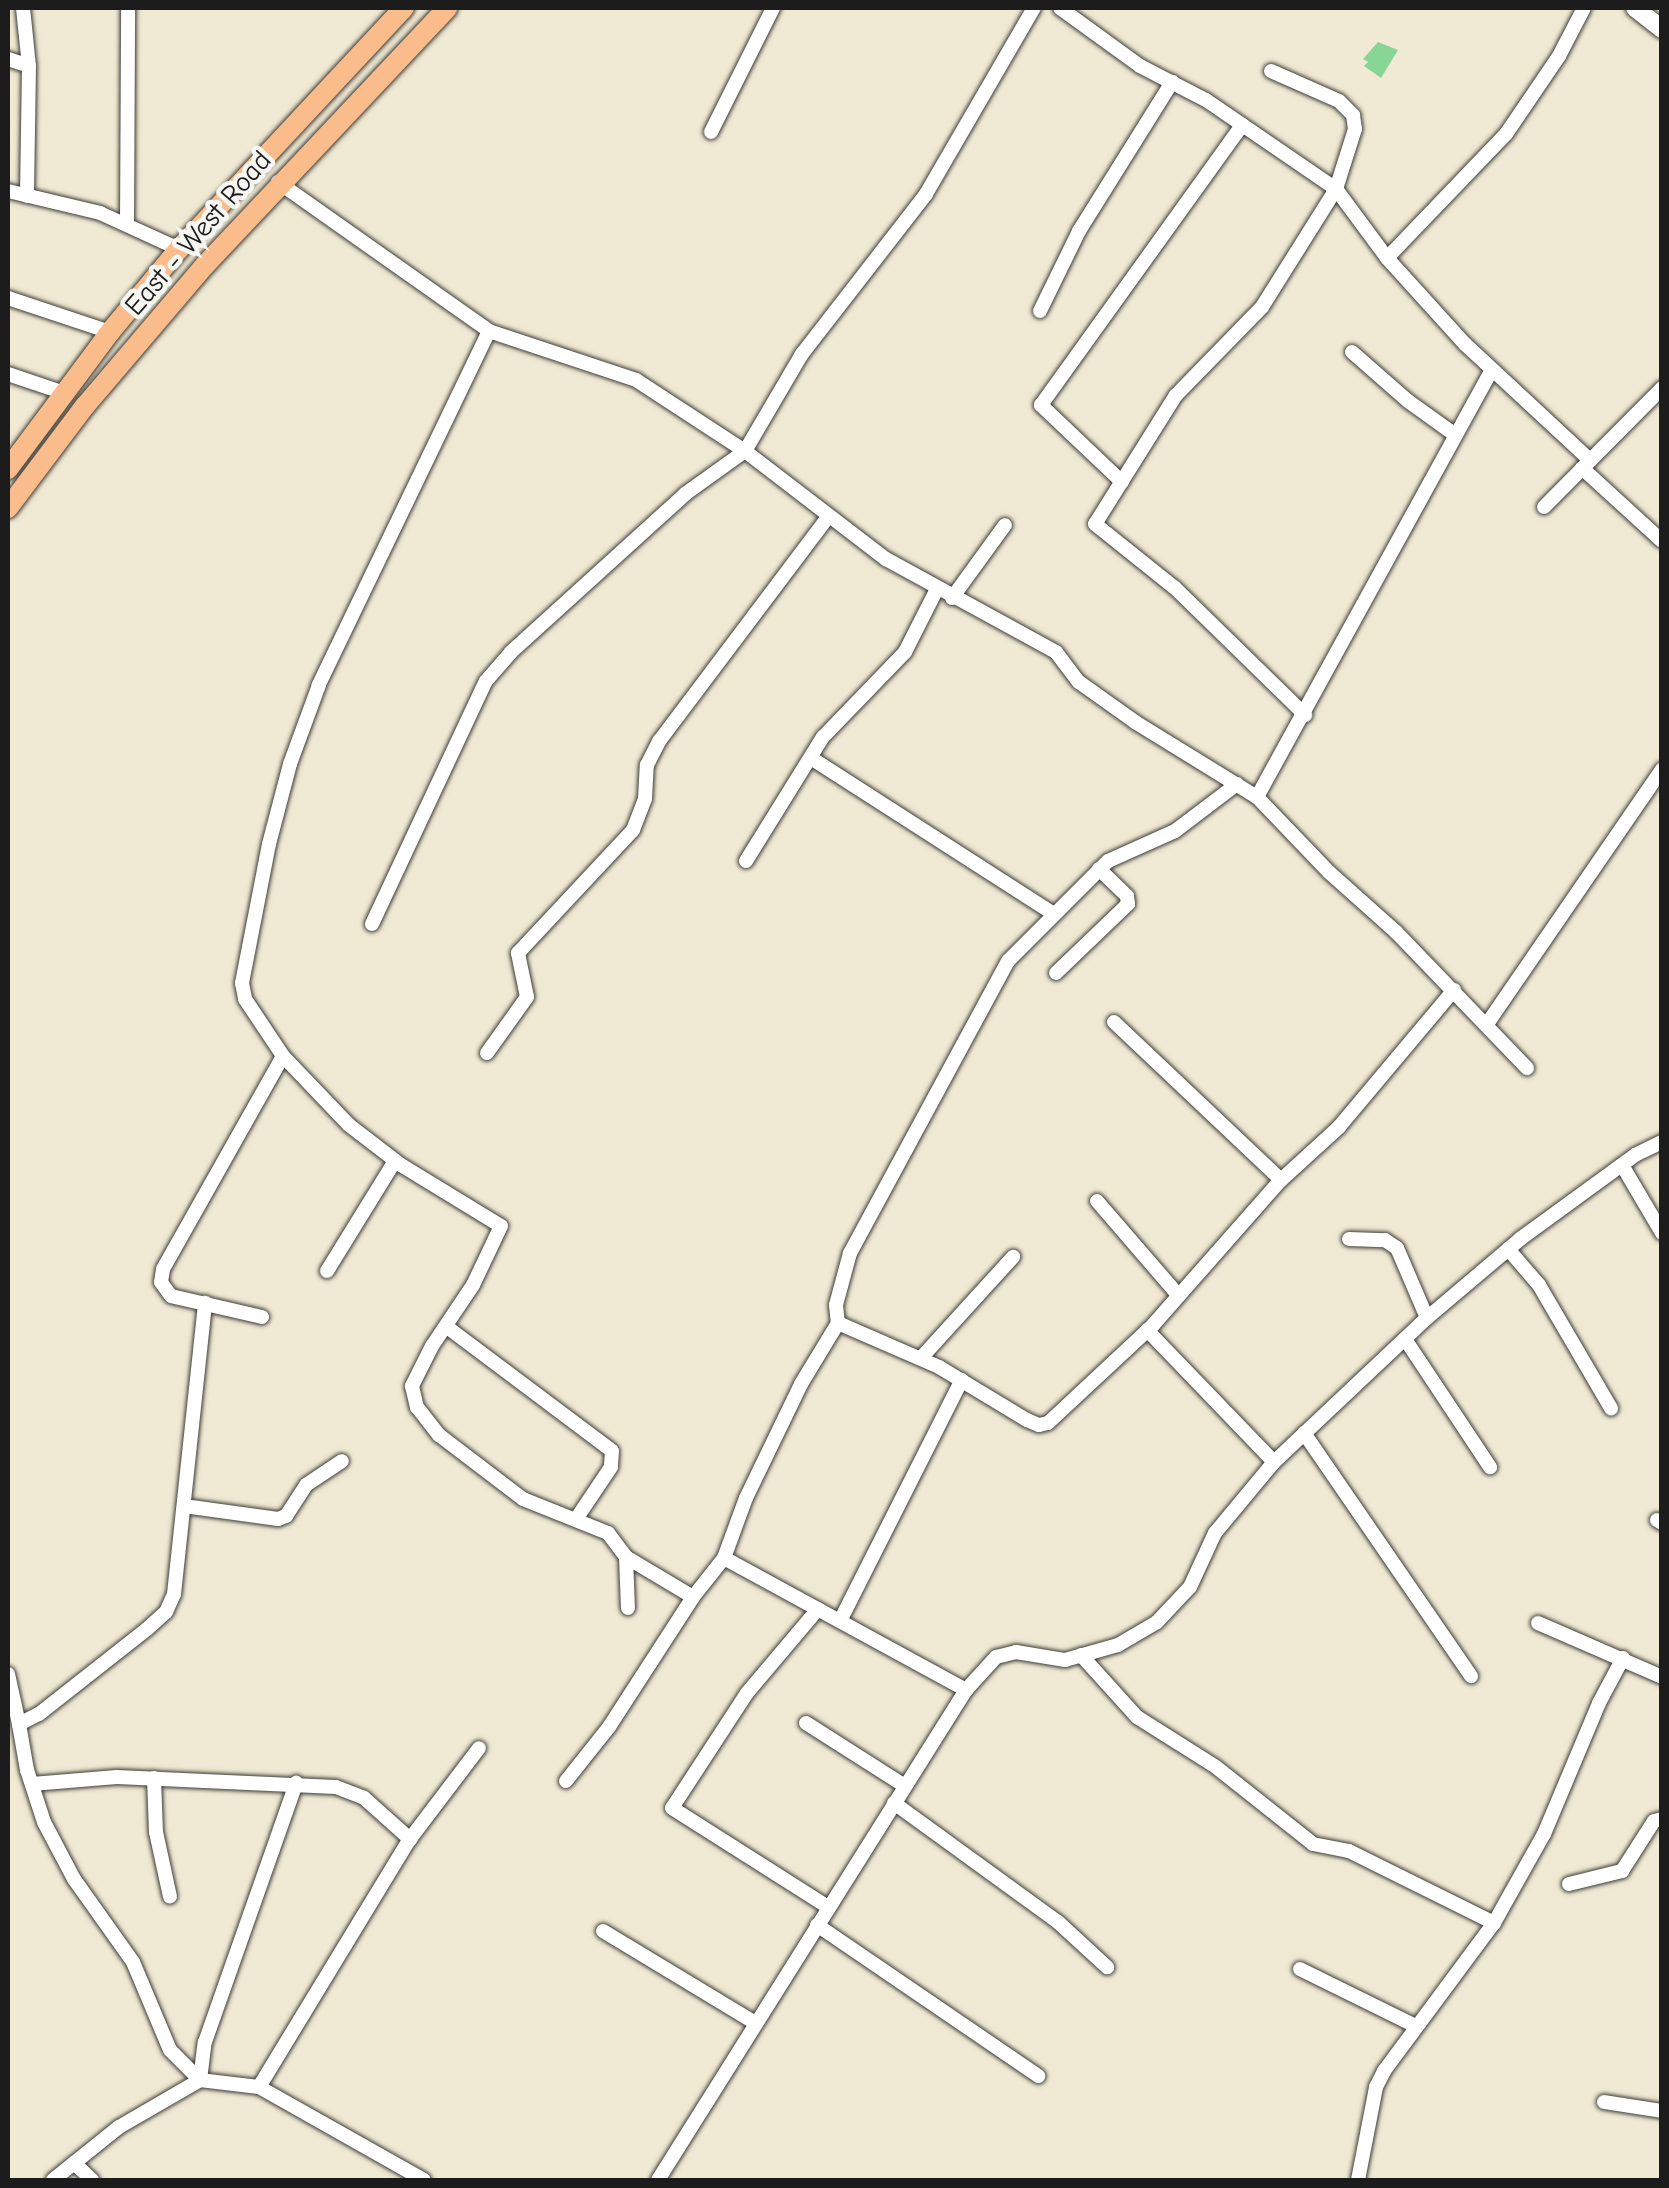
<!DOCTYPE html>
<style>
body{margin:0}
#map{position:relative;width:1669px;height:2188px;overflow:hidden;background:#f0e9d3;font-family:"Comic Neue",sans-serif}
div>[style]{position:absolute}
.green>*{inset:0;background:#88d695}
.roads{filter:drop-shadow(0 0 2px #3c3b37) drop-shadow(0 0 2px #3c3b37)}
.minor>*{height:14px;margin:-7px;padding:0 7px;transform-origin:7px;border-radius:7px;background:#fff}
.tertiary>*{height:18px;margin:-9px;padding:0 9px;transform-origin:9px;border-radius:9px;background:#fff}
.primary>*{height:20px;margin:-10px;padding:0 10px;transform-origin:10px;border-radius:10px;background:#f9bc8a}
span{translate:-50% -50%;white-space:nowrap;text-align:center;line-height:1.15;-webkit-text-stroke:9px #f6f6f2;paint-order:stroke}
.street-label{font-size:28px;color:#1c1c1c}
.frame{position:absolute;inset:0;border:10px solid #1c1c1c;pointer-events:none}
</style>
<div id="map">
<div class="green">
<i style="clip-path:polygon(1378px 42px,1398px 50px,1381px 78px,1364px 66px,1368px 62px,1363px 59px)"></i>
</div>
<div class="roads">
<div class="minor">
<i style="left:23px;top:8px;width:58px;rotate:84.1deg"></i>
<i style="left:29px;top:66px;width:130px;rotate:90.9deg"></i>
<i style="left:1060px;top:8px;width:99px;rotate:35.9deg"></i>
<i style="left:1140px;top:66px;width:74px;rotate:27.3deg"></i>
<i style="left:1206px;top:100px;width:158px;rotate:34.4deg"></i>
<i style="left:1336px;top:189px;width:86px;rotate:53.5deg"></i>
<i style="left:1387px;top:258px;width:116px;rotate:47.8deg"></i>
<i style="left:1465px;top:344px;width:171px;rotate:42.9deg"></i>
<i style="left:8px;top:59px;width:22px;rotate:18deg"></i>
<i style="left:1271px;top:71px;width:74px;rotate:23.8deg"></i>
<i style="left:1339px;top:101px;width:20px;rotate:45deg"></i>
<i style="left:1353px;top:115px;width:14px;rotate:82deg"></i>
<i style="left:1355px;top:129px;width:63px;rotate:107.6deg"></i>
<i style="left:1336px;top:189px;width:139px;rotate:122.1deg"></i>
<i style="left:1262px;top:307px;width:123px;rotate:134.3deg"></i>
<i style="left:1176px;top:395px;width:152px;rotate:122.1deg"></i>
<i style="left:1095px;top:524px;width:102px;rotate:38.7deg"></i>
<i style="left:1175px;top:588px;width:182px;rotate:44.3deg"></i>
<i style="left:711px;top:132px;width:139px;rotate:-63.4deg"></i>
<i style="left:278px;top:182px;width:258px;rotate:35.2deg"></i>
<i style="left:489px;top:331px;width:155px;rotate:18.4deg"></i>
<i style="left:636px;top:380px;width:130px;rotate:33.1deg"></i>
<i style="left:745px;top:451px;width:178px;rotate:37.5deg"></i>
<i style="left:886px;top:559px;width:194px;rotate:28.7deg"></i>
<i style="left:1056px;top:652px;width:38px;rotate:53deg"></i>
<i style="left:1079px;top:682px;width:69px;rotate:35.5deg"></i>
<i style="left:1135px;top:722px;width:143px;rotate:31.6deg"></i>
<i style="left:1257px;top:797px;width:105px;rotate:46.2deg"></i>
<i style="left:1330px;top:873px;width:89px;rotate:41.8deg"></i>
<i style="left:1396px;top:932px;width:189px;rotate:46.1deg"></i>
<i style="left:8px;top:191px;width:95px;rotate:13.4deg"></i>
<i style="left:100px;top:213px;width:87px;rotate:24.5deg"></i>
<i style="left:127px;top:224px;width:216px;rotate:-89.7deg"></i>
<i style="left:1387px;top:258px;width:172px;rotate:-46.2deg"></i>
<i style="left:1506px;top:134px;width:94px;rotate:-55.8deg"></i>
<i style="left:1559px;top:56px;width:54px;rotate:-62.5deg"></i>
<i style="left:8px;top:298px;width:108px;rotate:18.4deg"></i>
<i style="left:1040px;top:311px;width:89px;rotate:-64deg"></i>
<i style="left:1079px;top:231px;width:176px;rotate:-58deg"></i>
<i style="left:489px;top:331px;width:393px;rotate:115.7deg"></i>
<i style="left:319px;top:685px;width:84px;rotate:110.2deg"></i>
<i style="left:290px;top:764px;width:83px;rotate:104.7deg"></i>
<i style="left:269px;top:844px;width:142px;rotate:101deg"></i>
<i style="left:242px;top:983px;width:16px;rotate:79deg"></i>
<i style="left:245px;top:999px;width:69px;rotate:56.3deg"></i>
<i style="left:283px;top:1056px;width:95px;rotate:46.3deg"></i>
<i style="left:349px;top:1125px;width:66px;rotate:37.6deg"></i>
<i style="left:401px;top:1165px;width:117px;rotate:31.4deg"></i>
<i style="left:501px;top:1226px;width:65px;rotate:115.4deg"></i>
<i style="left:473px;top:1285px;width:73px;rotate:123.9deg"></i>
<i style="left:432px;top:1346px;width:45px;rotate:116.6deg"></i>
<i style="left:412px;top:1386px;width:22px;rotate:77deg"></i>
<i style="left:417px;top:1407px;width:36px;rotate:52deg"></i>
<i style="left:439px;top:1435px;width:106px;rotate:37.3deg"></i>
<i style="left:523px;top:1499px;width:92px;rotate:21.8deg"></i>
<i style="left:608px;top:1533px;width:30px;rotate:53deg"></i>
<i style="left:626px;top:1557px;width:51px;rotate:87.8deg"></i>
<i style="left:1352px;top:352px;width:74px;rotate:41.2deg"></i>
<i style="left:1408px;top:401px;width:57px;rotate:35.7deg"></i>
<i style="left:8px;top:374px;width:59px;rotate:18.7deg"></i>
<i style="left:1582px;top:468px;width:108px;rotate:42.4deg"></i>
<i style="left:1122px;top:482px;width:112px;rotate:-136.5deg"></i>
<i style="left:1041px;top:405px;width:345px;rotate:-54.3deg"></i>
<i style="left:1544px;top:507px;width:168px;rotate:-45.2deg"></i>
<i style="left:952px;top:598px;width:90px;rotate:-54deg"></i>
<i style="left:811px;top:758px;width:287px;rotate:32.7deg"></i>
<i style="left:1237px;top:784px;width:78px;rotate:142.8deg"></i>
<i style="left:1175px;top:831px;width:73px;rotate:155.9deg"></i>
<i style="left:1108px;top:861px;width:141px;rotate:135deg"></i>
<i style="left:1008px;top:961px;width:332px;rotate:118.4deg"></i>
<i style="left:850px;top:1253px;width:54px;rotate:105.1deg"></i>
<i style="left:836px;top:1305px;width:18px;rotate:84deg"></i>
<i style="left:838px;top:1323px;width:110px;rotate:23.5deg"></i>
<i style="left:939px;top:1367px;width:103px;rotate:31.1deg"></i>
<i style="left:1027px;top:1420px;width:13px;rotate:23deg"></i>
<i style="left:1039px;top:1425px;width:9px;rotate:-13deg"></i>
<i style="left:1048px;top:1423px;width:144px;rotate:-43deg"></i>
<i style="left:1153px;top:1325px;width:193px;rotate:-48.6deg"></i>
<i style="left:1281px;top:1180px;width:79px;rotate:-42.4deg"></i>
<i style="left:1339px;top:1127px;width:179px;rotate:-50deg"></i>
<i style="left:1257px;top:797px;width:487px;rotate:-61.2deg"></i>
<i style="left:746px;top:861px;width:146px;rotate:-58.2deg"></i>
<i style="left:823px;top:737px;width:118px;rotate:-46deg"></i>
<i style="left:905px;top:652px;width:68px;rotate:-63.1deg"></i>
<i style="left:372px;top:924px;width:268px;rotate:-64.9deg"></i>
<i style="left:486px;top:681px;width:38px;rotate:-49deg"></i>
<i style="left:511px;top:652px;width:235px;rotate:-42.2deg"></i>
<i style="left:685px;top:494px;width:74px;rotate:-35.6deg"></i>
<i style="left:745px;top:451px;width:113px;rotate:-59.6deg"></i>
<i style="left:802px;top:354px;width:202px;rotate:-52.2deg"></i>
<i style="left:926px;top:194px;width:215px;rotate:-59.9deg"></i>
<i style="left:1056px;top:973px;width:100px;rotate:-43.8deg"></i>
<i style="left:1128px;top:904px;width:8px;rotate:-97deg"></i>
<i style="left:1127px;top:896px;width:39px;rotate:-136deg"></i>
<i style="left:1114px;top:1022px;width:230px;rotate:43.4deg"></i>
<i style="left:1487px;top:1024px;width:309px;rotate:-55.5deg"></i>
<i style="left:487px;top:1053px;width:69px;rotate:-54.5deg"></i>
<i style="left:527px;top:997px;width:45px;rotate:-101.6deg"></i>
<i style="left:518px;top:953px;width:168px;rotate:-46.9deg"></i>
<i style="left:633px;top:830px;width:33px;rotate:-69deg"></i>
<i style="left:645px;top:799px;width:34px;rotate:-87deg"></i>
<i style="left:647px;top:765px;width:28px;rotate:-63deg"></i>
<i style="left:660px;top:740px;width:278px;rotate:-53deg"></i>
<i style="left:1622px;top:1165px;width:79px;rotate:59.5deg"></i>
<i style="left:1097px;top:1201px;width:124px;rotate:49.2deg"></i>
<i style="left:1349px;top:1239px;width:36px;rotate:2deg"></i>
<i style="left:1385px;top:1240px;width:14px;rotate:34deg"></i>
<i style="left:1397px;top:1248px;width:76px;rotate:66.8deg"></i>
<i style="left:1508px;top:1249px;width:48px;rotate:49.3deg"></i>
<i style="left:1539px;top:1285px;width:143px;rotate:59.7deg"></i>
<i style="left:327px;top:1271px;width:129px;rotate:-58.3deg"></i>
<i style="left:262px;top:1317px;width:93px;rotate:-167deg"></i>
<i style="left:171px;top:1296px;width:17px;rotate:-126deg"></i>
<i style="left:161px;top:1282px;width:13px;rotate:-81deg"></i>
<i style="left:163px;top:1269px;width:244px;rotate:-60.6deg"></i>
<i style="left:447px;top:1327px;width:206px;rotate:36.9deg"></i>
<i style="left:612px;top:1451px;width:16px;rotate:94deg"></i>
<i style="left:611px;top:1467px;width:63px;rotate:123.9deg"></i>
<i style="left:1147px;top:1330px;width:183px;rotate:46.1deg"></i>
<i style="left:1405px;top:1339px;width:154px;rotate:56.4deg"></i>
<i style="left:921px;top:1358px;width:137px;rotate:-47.7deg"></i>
<i style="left:1304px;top:1433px;width:295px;rotate:55.5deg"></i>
<i style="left:184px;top:1506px;width:95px;rotate:7.9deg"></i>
<i style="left:278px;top:1519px;width:9px;rotate:-21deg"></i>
<i style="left:286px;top:1516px;width:37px;rotate:-57deg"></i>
<i style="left:306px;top:1485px;width:43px;rotate:-33.7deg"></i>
<i style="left:1657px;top:1520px;width:6px;rotate:31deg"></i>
<i style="left:626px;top:1557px;width:78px;rotate:30.8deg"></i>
<i style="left:724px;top:1558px;width:276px;rotate:28.6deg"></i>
<i style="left:818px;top:1609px;width:110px;rotate:130.2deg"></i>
<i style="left:747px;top:1693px;width:137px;rotate:123.1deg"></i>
<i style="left:672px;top:1808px;width:185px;rotate:32.4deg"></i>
<i style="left:840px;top:1621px;width:270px;rotate:-63.2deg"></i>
<i style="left:1538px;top:1623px;width:135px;rotate:23.5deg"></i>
<i style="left:1081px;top:1655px;width:84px;rotate:47.9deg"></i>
<i style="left:1137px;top:1717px;width:93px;rotate:32.3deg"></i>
<i style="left:1216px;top:1767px;width:124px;rotate:38.4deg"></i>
<i style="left:1313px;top:1844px;width:37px;rotate:11deg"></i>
<i style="left:1349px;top:1851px;width:162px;rotate:26.4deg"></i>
<i style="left:8px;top:1674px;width:51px;rotate:77.6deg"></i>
<i style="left:806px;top:1723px;width:117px;rotate:32.5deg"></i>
<i style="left:154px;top:1778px;width:54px;rotate:87.9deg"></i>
<i style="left:156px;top:1832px;width:66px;rotate:77.8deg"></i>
<i style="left:566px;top:1781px;width:69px;rotate:-51.5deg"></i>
<i style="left:609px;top:1727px;width:155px;rotate:-57.1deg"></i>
<i style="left:693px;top:1597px;width:50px;rotate:-51.5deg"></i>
<i style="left:724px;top:1558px;width:64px;rotate:-69.9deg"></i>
<i style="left:746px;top:1498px;width:127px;rotate:-64.2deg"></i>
<i style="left:801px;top:1384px;width:71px;rotate:-58.8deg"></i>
<i style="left:32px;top:1784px;width:85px;rotate:-4.7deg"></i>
<i style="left:117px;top:1777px;width:219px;rotate:2.6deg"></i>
<i style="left:336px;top:1787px;width:30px;rotate:21deg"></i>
<i style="left:364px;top:1798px;width:62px;rotate:41.7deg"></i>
<i style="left:894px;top:1803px;width:203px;rotate:36deg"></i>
<i style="left:1058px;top:1922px;width:67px;rotate:42.6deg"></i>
<i style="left:1569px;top:1884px;width:55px;rotate:-13.8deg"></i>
<i style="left:1622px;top:1871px;width:59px;rotate:-57.4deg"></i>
<i style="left:1654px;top:1821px;width:8px;rotate:-14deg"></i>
<i style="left:817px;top:1925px;width:268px;rotate:34.3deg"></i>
<i style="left:603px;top:1931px;width:176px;rotate:31.1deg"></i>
<i style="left:1300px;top:1969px;width:127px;rotate:26.2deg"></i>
<i style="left:200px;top:2080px;width:42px;rotate:-135deg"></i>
<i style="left:170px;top:2050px;width:95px;rotate:-112.8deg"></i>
<i style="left:133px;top:1962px;width:102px;rotate:-125.4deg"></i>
<i style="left:74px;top:1879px;width:64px;rotate:-117.8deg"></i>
<i style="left:44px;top:1822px;width:55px;rotate:-108.1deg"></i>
<i style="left:27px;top:1770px;width:47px;rotate:-99.9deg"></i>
<i style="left:19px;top:1724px;width:22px;rotate:-27deg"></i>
<i style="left:39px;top:1714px;width:137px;rotate:-38.2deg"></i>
<i style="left:147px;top:1629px;width:25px;rotate:-42deg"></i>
<i style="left:166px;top:1612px;width:20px;rotate:-66deg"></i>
<i style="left:174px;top:1594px;width:293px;rotate:-83.9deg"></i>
<i style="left:200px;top:2080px;width:38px;rotate:-83deg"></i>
<i style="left:205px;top:2042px;width:275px;rotate:-70.6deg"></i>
<i style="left:259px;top:2087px;width:290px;rotate:-58.7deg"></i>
<i style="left:410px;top:1839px;width:114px;rotate:-52.8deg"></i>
<i style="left:1604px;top:2102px;width:59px;rotate:8.8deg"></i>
<i style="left:74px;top:2163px;width:25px;rotate:43deg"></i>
<i style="left:53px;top:2180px;width:85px;rotate:-38.8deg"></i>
<i style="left:119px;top:2127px;width:94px;rotate:-30.1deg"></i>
<i style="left:200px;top:2080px;width:59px;rotate:6.8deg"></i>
<i style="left:259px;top:2087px;width:189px;rotate:29.4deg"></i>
<i style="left:658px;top:2180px;width:579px;rotate:-57.85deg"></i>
<i style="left:966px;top:1690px;width:45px;rotate:-47.7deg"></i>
<i style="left:996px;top:1657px;width:21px;rotate:-14deg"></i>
<i style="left:1016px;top:1652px;width:50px;rotate:9.3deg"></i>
<i style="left:1065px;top:1660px;width:55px;rotate:-15.8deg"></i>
<i style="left:1118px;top:1645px;width:45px;rotate:-30.5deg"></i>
<i style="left:1157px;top:1622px;width:48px;rotate:-46.7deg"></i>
<i style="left:1190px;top:1587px;width:60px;rotate:-65.2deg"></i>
<i style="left:1215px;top:1533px;width:92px;rotate:-50.3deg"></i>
<i style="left:1274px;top:1462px;width:210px;rotate:-43.3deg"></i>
<i style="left:1427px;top:1318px;width:122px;rotate:-40.3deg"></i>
<i style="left:1520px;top:1239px;width:142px;rotate:-36.1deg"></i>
<i style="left:1635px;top:1155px;width:30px;rotate:-26deg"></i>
<i style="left:1358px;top:2180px;width:95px;rotate:-79deg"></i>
<i style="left:1376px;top:2087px;width:18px;rotate:-63deg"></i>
<i style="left:1384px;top:2071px;width:184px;rotate:-53.4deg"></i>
<i style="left:1494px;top:1923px;width:102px;rotate:-60.7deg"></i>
<i style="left:1544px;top:1834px;width:142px;rotate:-67.2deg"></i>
<i style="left:1599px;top:1703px;width:51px;rotate:-61.9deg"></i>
</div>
<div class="tertiary">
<i style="left:1635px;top:8px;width:34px;rotate:38deg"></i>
</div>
<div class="primary">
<i style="left:8px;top:469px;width:171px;rotate:-53.3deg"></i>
<i style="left:110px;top:332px;width:108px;rotate:-50.3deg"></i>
<i style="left:179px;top:249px;width:330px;rotate:-47deg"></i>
<i style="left:8px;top:508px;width:128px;rotate:-53deg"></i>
<i style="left:85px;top:406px;width:187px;rotate:-49.6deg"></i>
<i style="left:206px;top:264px;width:352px;rotate:-46.7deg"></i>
</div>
</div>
<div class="street-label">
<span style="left:198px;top:233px;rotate:-49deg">East - West Road</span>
</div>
<div class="frame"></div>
</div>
